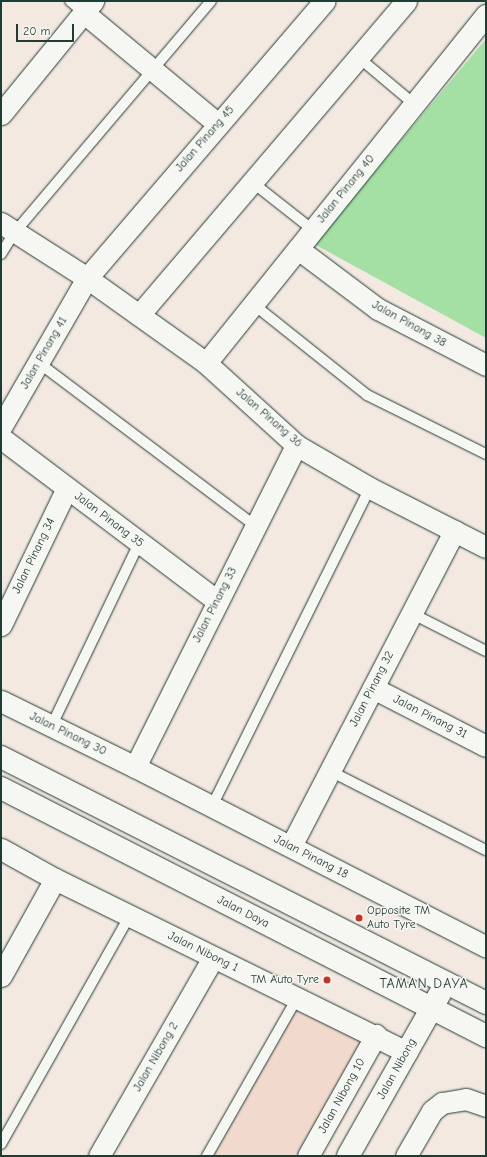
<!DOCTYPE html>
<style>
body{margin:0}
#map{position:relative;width:487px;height:1157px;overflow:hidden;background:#f4e9e1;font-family:"Comic Neue",sans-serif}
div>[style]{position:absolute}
.built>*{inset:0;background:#f1d9cd}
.green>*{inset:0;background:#a4dfa4}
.roads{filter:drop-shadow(0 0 1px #1f3d34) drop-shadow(0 0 1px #1f3d34)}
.lane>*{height:10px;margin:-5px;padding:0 5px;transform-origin:5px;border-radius:5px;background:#f6f6f2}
.street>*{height:21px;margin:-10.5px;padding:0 10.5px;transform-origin:10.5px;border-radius:10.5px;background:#f6f6f2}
.secondary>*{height:22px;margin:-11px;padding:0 11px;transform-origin:11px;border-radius:11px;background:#f6f6f2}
.primary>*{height:22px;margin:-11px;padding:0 11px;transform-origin:11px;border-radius:11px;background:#f6f6f2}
.dots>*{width:11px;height:11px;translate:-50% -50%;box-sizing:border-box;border:2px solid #f6f6f2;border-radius:50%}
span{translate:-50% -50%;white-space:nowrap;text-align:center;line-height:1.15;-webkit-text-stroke:3px #f6f6f2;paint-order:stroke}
.street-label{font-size:12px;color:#1f3d34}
.poi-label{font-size:12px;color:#1f3d34}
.left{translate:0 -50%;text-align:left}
.right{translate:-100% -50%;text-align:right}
.quarter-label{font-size:14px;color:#1f3d34;letter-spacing:1px}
.frame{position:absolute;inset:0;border:2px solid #1f3d34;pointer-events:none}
.scale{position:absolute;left:16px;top:24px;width:58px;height:18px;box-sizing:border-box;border:2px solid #1f3d34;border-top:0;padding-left:5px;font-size:12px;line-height:14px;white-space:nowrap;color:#1f3d34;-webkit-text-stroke:3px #f6f6f2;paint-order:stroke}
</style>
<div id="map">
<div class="built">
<i style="clip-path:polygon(298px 1006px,367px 1038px,300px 1156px,213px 1156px)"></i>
</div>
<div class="green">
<i style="clip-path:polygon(486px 39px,486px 338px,314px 244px)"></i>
</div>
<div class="roads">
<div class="lane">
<i style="left:70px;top:1px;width:17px;rotate:40deg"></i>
<i style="left:358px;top:57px;width:73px;rotate:40deg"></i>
<i style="left:252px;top:182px;width:78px;rotate:38.2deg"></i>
<i style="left:1px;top:254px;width:26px;rotate:-58deg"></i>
<i style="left:15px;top:232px;width:303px;rotate:-49.7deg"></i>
<i style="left:253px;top:304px;width:146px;rotate:38.6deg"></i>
<i style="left:367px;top:395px;width:133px;rotate:26.4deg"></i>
<i style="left:39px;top:363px;width:271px;rotate:37deg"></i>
<i style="left:411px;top:613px;width:84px;rotate:26.9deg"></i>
<i style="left:51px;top:727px;width:204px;rotate:-64.4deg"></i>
<i style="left:330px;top:771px;width:175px;rotate:26.9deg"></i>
<i style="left:212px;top:806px;width:355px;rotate:-63.6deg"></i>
<i style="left:1px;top:1144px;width:263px;rotate:-60.6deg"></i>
<i style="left:207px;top:1156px;width:182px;rotate:-60.3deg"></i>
</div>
<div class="street">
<i style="left:83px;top:12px;width:175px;rotate:39.7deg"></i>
<i style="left:1px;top:114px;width:146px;rotate:-50.8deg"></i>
<i style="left:1px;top:223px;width:102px;rotate:32.6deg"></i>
<i style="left:87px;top:278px;width:146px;rotate:35.5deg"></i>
<i style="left:206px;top:363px;width:122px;rotate:42.3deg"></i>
<i style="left:296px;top:445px;width:86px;rotate:30.2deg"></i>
<i style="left:370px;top:488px;width:130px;rotate:27deg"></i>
<i style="left:298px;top:249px;width:100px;rotate:36.9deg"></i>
<i style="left:378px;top:309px;width:122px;rotate:27.4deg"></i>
<i style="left:139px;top:315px;width:412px;rotate:-49.6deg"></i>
<i style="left:206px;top:363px;width:447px;rotate:-51.2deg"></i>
<i style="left:1px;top:427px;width:172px;rotate:-60deg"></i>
<i style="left:87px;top:278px;width:365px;rotate:-49.4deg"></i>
<i style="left:1px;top:438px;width:271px;rotate:37deg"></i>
<i style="left:1px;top:625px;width:152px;rotate:-64.3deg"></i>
<i style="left:373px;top:688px;width:127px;rotate:27.2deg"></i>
<i style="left:1px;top:701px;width:149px;rotate:26.2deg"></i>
<i style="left:135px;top:767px;width:394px;rotate:27.1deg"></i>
<i style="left:135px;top:767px;width:360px;rotate:-63.4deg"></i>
<i style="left:291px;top:846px;width:355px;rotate:-62.6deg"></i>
<i style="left:1px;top:849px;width:62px;rotate:29.1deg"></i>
<i style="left:55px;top:879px;width:392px;rotate:26.2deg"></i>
<i style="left:1px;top:976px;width:111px;rotate:-60.9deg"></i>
<i style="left:99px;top:1156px;width:228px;rotate:-60.1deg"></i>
<i style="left:308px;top:1156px;width:139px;rotate:-60.7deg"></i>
<i style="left:406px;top:1156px;width:52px;rotate:-60deg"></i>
<i style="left:432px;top:1111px;width:13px;rotate:-39deg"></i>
<i style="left:442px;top:1103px;width:24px;rotate:-9deg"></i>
<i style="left:466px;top:1099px;width:21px;rotate:19deg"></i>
</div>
<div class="secondary">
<i style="left:348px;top:1156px;width:199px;rotate:-60.5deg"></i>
</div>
<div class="primary">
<i style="left:1px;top:757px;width:544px;rotate:26.89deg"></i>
<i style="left:1px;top:788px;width:545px;rotate:27.08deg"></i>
</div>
</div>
<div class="dots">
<i style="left:359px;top:918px;background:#c8321e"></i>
<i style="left:327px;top:980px;background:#c8321e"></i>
</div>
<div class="street-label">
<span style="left:205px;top:139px;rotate:-49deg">Jalan Pinang 45</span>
<span style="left:346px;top:189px;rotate:-51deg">Jalan Pinang 40</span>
<span style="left:409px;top:324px;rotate:29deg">Jalan Pinang 38</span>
<span style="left:44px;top:353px;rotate:-60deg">Jalan Pinang 41</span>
<span style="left:269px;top:418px;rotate:41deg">Jalan Pinang 36</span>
<span style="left:109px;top:520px;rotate:37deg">Jalan Pinang 35</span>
<span style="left:34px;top:556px;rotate:-64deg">Jalan Pinang 34</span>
<span style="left:215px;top:605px;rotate:-63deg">Jalan Pinang 33</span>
<span style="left:372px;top:689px;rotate:-63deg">Jalan Pinang 32</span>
<span style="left:430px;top:717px;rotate:27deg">Jalan Pinang 31</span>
<span style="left:68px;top:734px;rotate:26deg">Jalan Pinang 30</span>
<span style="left:311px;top:857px;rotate:27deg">Jalan Pinang 18</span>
<span style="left:243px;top:912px;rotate:27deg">Jalan Daya</span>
<span style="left:203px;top:952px;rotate:26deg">Jalan Nibong 1</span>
<span style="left:156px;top:1057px;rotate:-60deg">Jalan Nibong 2</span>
<span style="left:397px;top:1069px;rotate:-61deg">Jalan Nibong</span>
<span style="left:342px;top:1096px;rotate:-61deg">Jalan Nibong 10</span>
</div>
<div class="poi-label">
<span class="left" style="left:367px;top:918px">Opposite TM<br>Auto Tyre</span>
<span class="right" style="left:319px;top:980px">TM Auto Tyre</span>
</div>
<div class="quarter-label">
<span style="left:424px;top:984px">TAMAN DAYA</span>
</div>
<div class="frame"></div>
<div class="scale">20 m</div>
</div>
